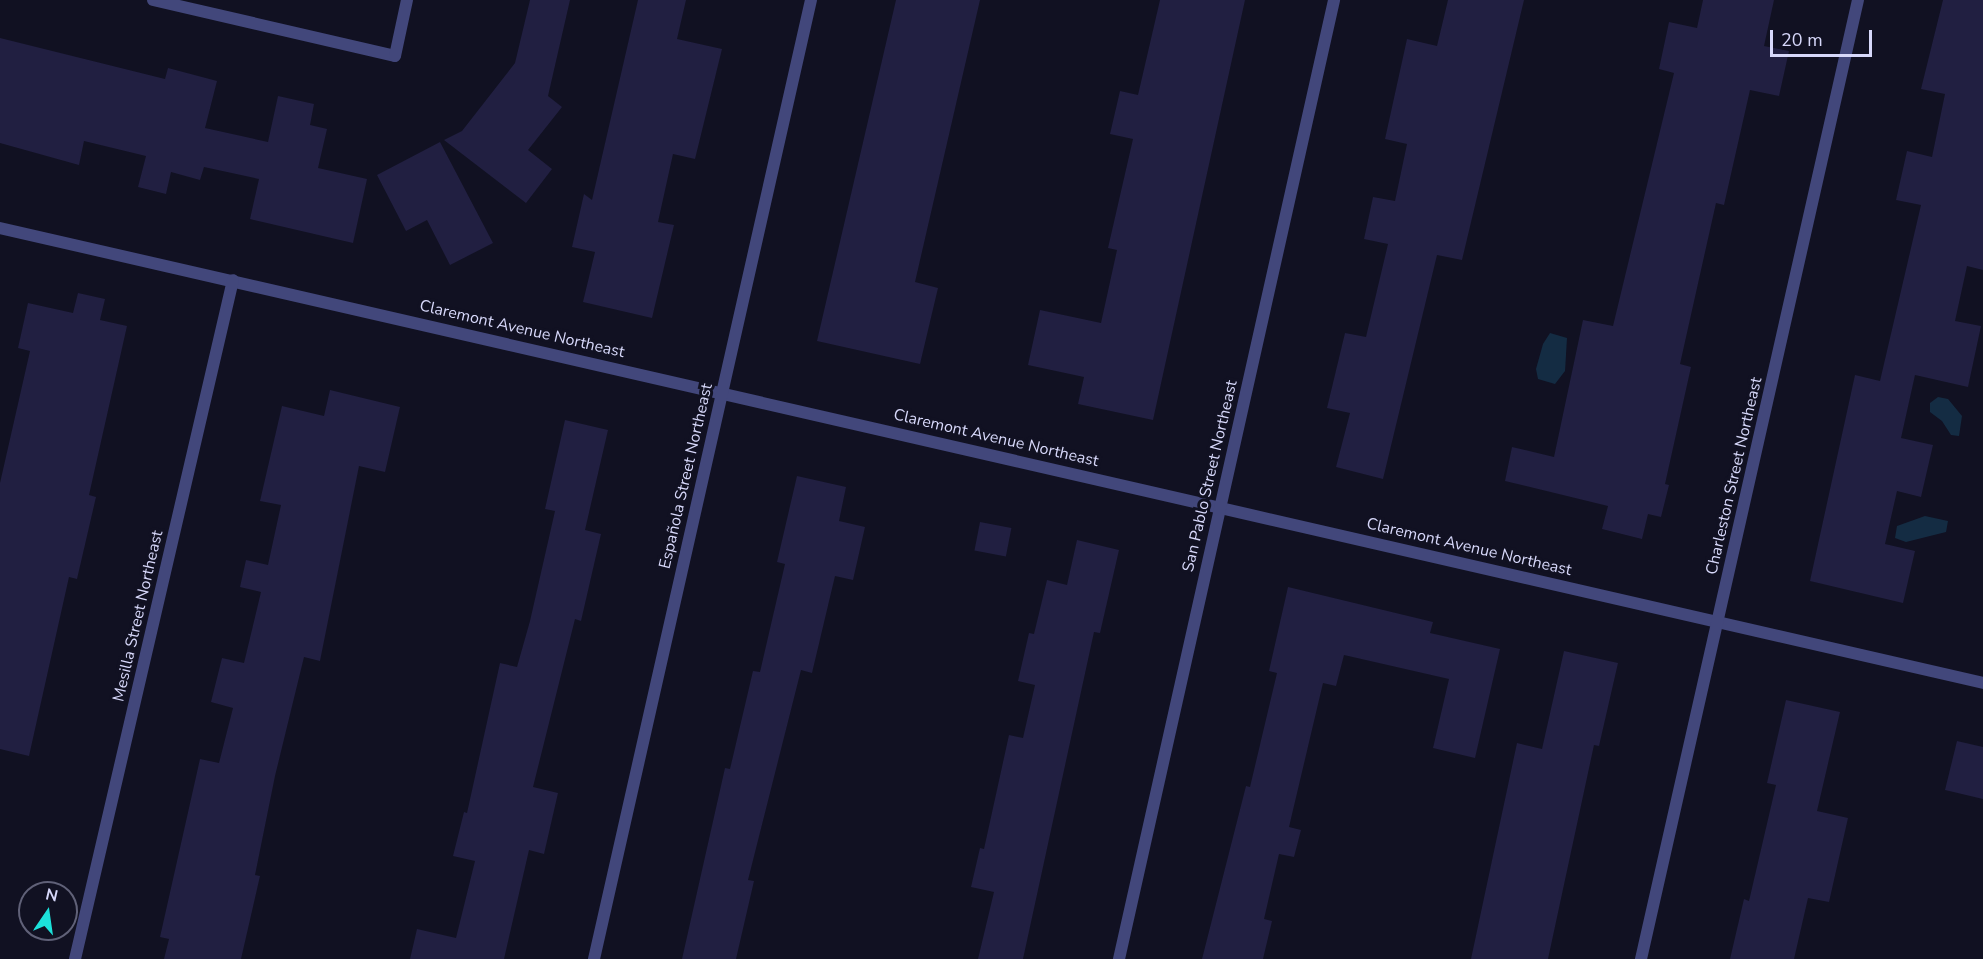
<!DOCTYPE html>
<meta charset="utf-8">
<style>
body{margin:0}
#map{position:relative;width:1983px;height:959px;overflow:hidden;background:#112;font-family:"Nunito Sans",sans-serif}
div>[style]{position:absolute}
.water>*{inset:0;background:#142c43}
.building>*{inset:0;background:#211f41;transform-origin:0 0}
.minor>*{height:12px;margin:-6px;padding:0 6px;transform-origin:6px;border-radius:6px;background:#42477b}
span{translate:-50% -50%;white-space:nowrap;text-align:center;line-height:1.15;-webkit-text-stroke:6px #112;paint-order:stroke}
.street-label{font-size:16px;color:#d7d8fa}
.north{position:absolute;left:18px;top:881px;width:60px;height:60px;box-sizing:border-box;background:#112;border:2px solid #606178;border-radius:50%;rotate:13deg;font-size:16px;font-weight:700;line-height:24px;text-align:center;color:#d7d8fa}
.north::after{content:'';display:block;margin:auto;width:21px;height:27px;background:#1ce1da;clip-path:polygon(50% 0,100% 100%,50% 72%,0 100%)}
.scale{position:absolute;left:1770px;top:30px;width:102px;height:27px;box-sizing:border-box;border:3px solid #d7d8fa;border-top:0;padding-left:8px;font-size:18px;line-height:21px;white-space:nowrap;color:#d7d8fa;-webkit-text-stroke:4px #112;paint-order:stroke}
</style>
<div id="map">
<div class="water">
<i style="clip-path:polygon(1550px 333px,1567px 338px,1565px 371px,1555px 384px,1538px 379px,1536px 369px,1543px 344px)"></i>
<i style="clip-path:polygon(1938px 397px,1948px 399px,1962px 416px,1959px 436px,1951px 435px,1942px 421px,1930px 412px,1930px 403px)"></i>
<i style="clip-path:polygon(1925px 516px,1948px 521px,1946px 532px,1906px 542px,1895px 538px,1897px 526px)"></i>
</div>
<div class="building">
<i style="clip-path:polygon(530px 0,570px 0,548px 96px,562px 107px,528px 150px,552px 169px,526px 203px,444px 140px,462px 131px,515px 63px)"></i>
<i style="clip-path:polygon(638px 0,686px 0,677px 39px,722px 49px,695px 159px,673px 154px,658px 222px,674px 225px,652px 318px,583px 302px,595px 252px,572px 247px,584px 194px,592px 200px)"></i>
<i style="clip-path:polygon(896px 0,980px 0,915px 282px,938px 288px,920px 364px,817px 341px)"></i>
<i style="clip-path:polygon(1160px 0,1245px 0,1153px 420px,1078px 404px,1084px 377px,1028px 365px,1040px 310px,1101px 323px,1117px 250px,1108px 248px,1133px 139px,1110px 134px,1120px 91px,1138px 95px)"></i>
<i style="clip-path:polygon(1448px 0,1524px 0,1462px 260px,1437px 255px,1383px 479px,1336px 467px,1350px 413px,1327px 408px,1345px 333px,1366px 337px,1388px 244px,1364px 239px,1373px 197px,1395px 201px,1407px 144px,1385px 139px,1407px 39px,1437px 46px)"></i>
<i style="clip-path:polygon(1703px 0,1774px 0,1764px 46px,1789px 51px,1779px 96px,1750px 90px,1724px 205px,1716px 203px,1680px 364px,1691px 367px,1665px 484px,1669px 485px,1661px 517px,1648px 514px,1642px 539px,1602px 529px,1608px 506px,1505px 481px,1512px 447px,1554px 457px,1583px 320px,1613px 326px,1674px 73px,1659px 69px,1669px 22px,1697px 28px)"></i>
<i style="clip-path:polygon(1943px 0,1983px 0,1983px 270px,1967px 266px,1955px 321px,1981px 326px,1968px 387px,1915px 375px,1901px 438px,1933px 445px,1921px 497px,1897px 491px,1885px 544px,1915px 551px,1903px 603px,1810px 581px,1855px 375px,1880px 381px,1921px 205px,1896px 200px,1907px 151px,1932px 157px,1945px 94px,1921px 89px)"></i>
<i style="clip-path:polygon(0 38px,165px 79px,168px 68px,217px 81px,205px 128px,268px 142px,278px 96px,314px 104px,310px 125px,327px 129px,318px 168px,367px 179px,353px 243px,250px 219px,259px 179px,204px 167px,200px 180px,171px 172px,166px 194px,138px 187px,146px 156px,84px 141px,79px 165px,0 143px)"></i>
<i style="clip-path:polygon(440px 142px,493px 243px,450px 265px,427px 220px,406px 231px,377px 175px)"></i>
<i style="clip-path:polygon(78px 293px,105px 299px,100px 320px,127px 326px,89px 495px,96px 497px,77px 579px,69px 577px,29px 756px,0 749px,0 483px,30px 351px,18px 348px,28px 303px,73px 313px)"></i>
<i style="clip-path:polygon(330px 390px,400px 407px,385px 472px,359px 466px,320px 661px,304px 657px,275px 776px,255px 875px,260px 876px,241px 959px,164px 959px,169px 939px,160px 937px,200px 759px,219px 763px,233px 708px,211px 702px,222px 658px,244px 663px,261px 592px,240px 587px,246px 560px,268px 565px,281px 505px,260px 501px,282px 406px,324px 416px)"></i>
<i style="clip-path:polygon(565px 420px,608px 430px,585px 530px,601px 534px,581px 621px,575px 619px,533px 787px,558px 793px,544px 854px,529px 850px,504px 959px,410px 959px,417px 929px,456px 938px,475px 861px,453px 856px,464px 812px,467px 813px,500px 663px,517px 667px,530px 621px,555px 511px,545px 509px)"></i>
<i style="clip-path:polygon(797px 476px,846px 487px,839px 521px,865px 527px,853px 580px,835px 576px,812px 673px,801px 670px,748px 880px,754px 881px,736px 959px,682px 959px,725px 768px,730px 769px,753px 671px,760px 672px,785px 564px,777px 562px)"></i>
<i style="left:980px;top:522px;width:32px;height:29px;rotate:11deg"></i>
<i style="clip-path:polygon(1077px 540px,1119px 550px,1100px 633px,1094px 632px,1023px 959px,978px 959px,994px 892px,971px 887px,980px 848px,984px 849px,1009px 735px,1023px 738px,1035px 685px,1018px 681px,1029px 633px,1034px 634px,1047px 580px,1067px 585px)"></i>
<i style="clip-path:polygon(1288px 587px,1433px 622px,1430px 633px,1500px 649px,1475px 758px,1433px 748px,1449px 679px,1344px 655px,1336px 686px,1323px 683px,1289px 827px,1301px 830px,1294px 857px,1279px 854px,1264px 919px,1272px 921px,1263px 959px,1202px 959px,1246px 786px,1250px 787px,1277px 673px,1269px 671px)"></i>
<i style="clip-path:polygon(1564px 651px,1618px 663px,1599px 746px,1594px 745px,1548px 959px,1471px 959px,1517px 743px,1542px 749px)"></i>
<i style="clip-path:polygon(1786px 700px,1840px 712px,1817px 811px,1848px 818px,1829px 902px,1808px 898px,1794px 959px,1730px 959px,1744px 899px,1749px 901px,1776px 785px,1767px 783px)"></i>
<i style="clip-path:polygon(1957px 741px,1983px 747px,1983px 799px,1945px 790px)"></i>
</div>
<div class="minor">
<i style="left:153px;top:0;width:248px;rotate:13deg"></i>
<i style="left:395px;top:56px;width:57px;rotate:-77.9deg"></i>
<i style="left:0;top:228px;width:2035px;rotate:12.92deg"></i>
<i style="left:75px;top:959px;width:697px;rotate:-76.9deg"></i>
<i style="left:594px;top:959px;width:983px;rotate:-77.25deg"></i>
<i style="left:1119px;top:959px;width:983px;rotate:-77.36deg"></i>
<i style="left:1641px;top:959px;width:983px;rotate:-77.25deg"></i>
</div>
<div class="street-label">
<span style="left:522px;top:329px;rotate:13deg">Claremont Avenue Northeast</span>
<span style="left:996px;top:438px;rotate:13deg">Claremont Avenue Northeast</span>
<span style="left:686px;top:476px;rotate:-77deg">Española Street Northeast</span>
<span style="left:1210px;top:476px;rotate:-77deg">San Pablo Street Northeast</span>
<span style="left:1734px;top:476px;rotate:-77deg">Charleston Street Northeast</span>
<span style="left:1469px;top:547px;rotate:13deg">Claremont Avenue Northeast</span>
<span style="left:138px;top:616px;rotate:-77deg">Mesilla Street Northeast</span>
</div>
<div class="north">N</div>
<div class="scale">20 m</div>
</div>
